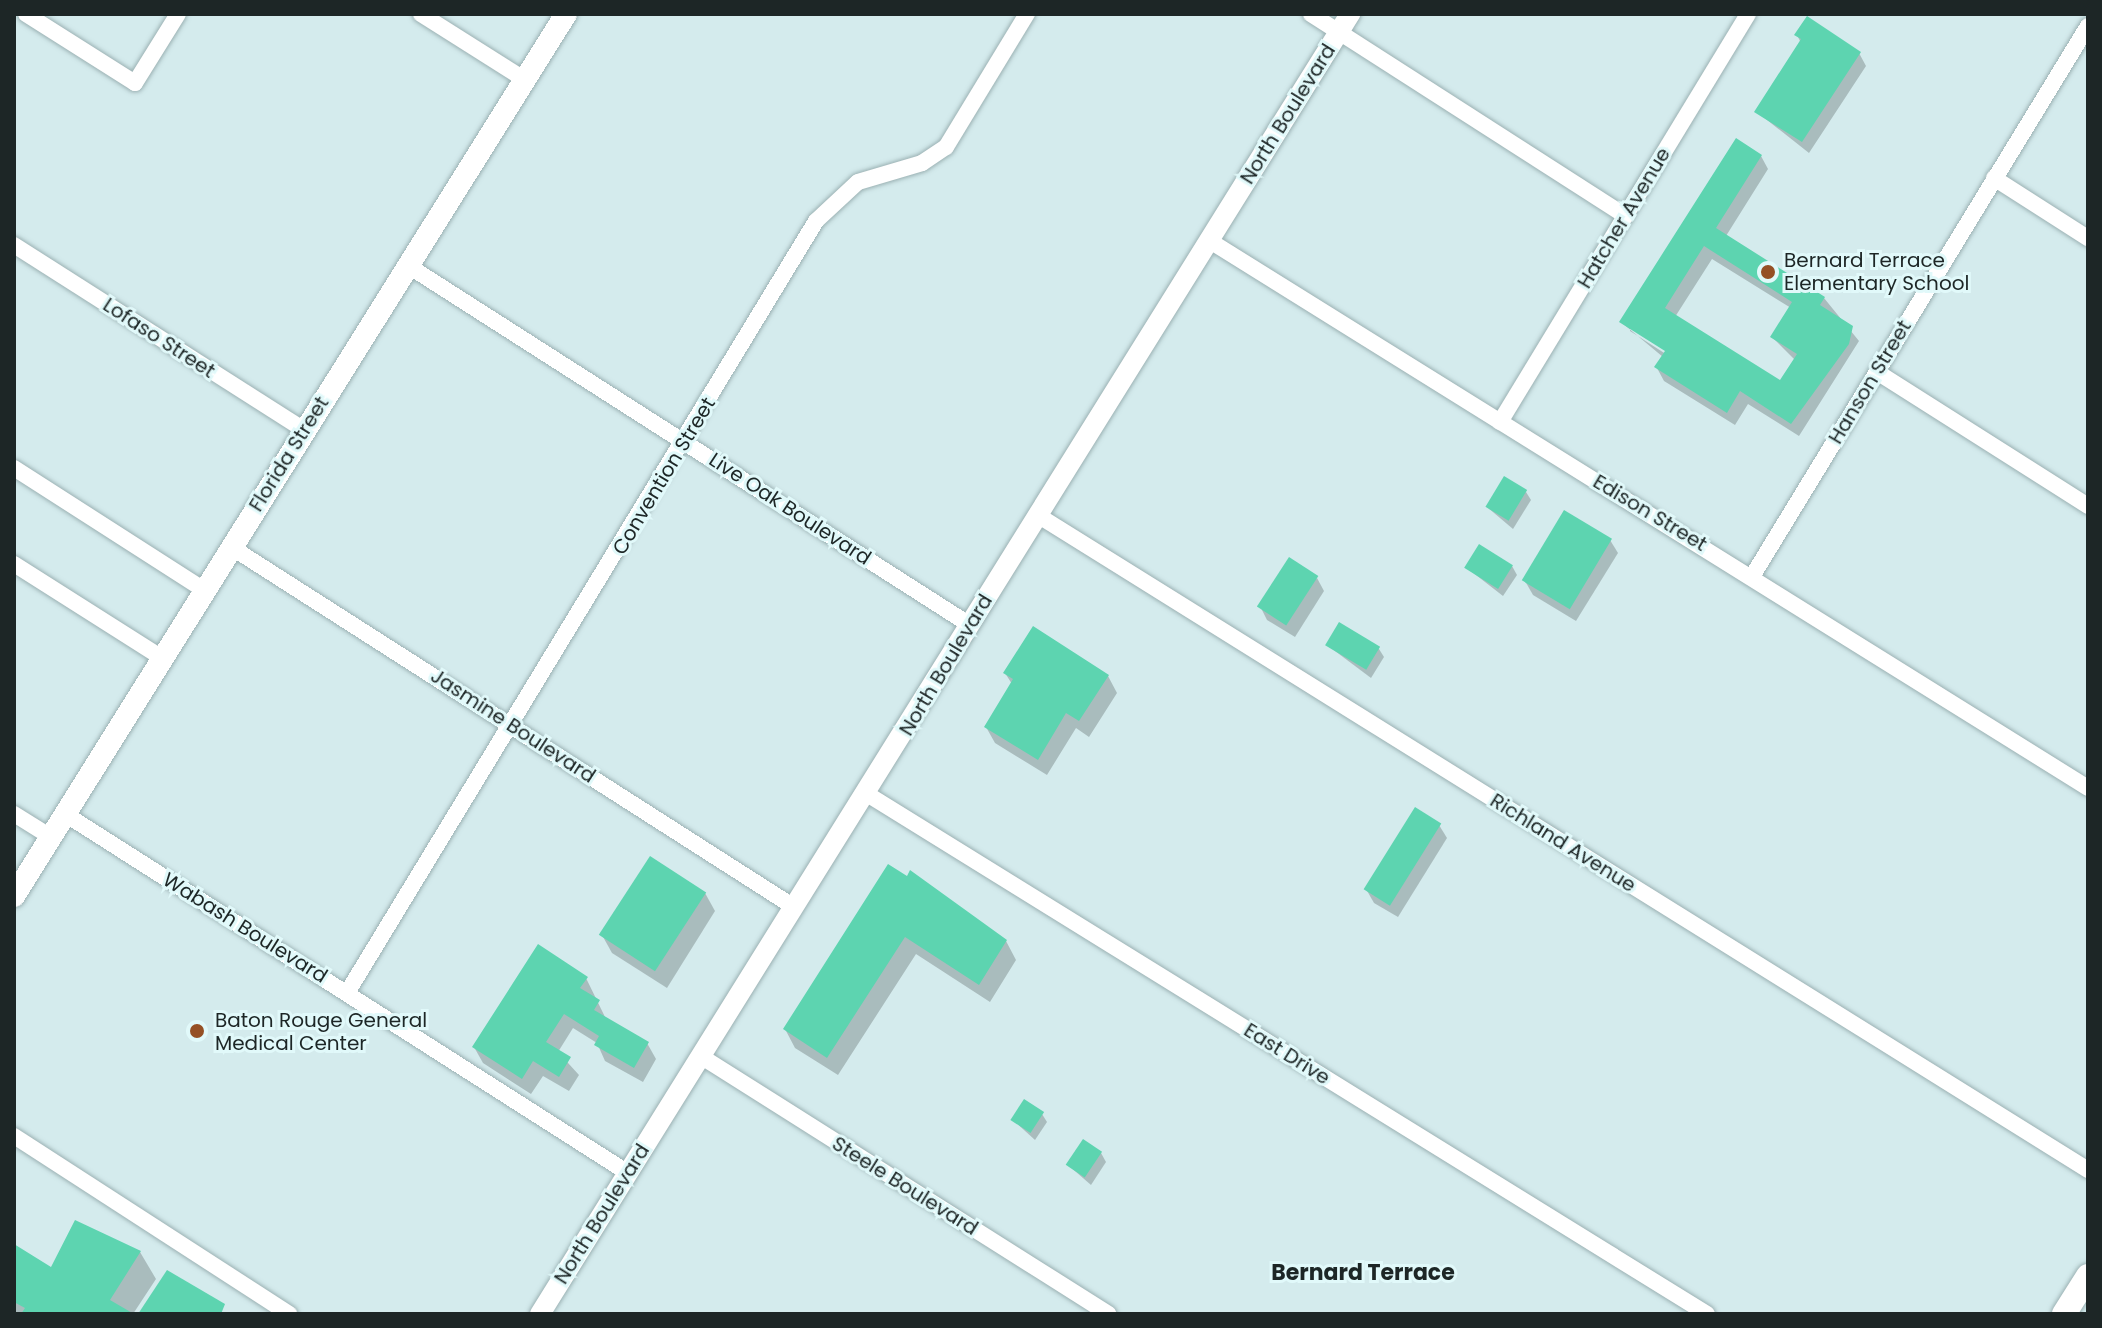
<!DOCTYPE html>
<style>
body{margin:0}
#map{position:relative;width:2102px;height:1328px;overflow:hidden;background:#d4ebed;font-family:Poppins,sans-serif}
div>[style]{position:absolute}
.shadow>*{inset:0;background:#0003}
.building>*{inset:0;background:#5dd4b0;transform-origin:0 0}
.roads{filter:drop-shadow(0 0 2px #9bb1b3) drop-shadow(0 0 2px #9bb1b3)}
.minor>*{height:16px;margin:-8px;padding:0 8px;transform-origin:8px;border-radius:8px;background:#fff}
.tertiary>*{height:20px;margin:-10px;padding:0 10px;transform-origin:10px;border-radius:10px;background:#fff}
.secondary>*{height:22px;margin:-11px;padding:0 11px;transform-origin:11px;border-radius:11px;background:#fff}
.primary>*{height:24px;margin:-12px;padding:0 12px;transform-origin:12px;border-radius:12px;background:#fff}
.dots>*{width:22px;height:22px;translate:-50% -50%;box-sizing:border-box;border:4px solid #e1f9fa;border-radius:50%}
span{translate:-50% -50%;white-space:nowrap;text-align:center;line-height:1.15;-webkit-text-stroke:6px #e1f9fa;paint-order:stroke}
.street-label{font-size:20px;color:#1d2626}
.poi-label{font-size:20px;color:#1d2626}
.left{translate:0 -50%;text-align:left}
.neighbourhood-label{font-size:22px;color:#1d2626;font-weight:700}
.frame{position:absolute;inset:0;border:16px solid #1d2626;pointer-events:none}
</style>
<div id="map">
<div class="shadow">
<i style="clip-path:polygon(1797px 35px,1859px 53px,1866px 66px,1809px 153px,1757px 112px,1801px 43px)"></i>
<i style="clip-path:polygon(evenodd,1761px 156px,1768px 169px,1726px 236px,1824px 298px,1859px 341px,1799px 436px,1748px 404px,1735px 425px,1664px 381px,1657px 368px,1663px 357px,1621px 322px,1761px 156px,1712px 259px,1791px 308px,1772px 337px,1795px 360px,1780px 383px,1675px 317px,1712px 259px,1761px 156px,1630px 326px,1674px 354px,1672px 358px,1630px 331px,1630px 326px)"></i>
<i style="clip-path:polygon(1526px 492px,1531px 500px,1513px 529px,1487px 507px)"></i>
<i style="clip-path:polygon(1610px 540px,1618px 553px,1576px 621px,1533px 595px,1525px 581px)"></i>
<i style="clip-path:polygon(1512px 566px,1517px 575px,1503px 596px,1467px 568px)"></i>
<i style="clip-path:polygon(1317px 578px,1324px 591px,1295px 637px,1267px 620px,1260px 606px)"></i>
<i style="clip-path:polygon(1327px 645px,1379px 649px,1384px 657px,1371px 678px)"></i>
<i style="clip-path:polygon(1005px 673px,1108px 676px,1117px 693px,1089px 737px,1076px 728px,1047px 775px,995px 743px,986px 727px,1012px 684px)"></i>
<i style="clip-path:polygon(1439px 825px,1447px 838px,1398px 917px,1374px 903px,1366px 889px)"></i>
<i style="clip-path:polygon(889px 867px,1006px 941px,1016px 960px,990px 1002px,916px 954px,838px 1075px,795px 1048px,785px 1029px)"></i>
<i style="clip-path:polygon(705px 893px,715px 911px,667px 988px,612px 953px,602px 935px)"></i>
<i style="clip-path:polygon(586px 978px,606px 1019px,647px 1043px,656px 1059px,643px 1082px,605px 1061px,597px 1043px,573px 1028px,558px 1052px,579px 1075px,569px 1091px,543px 1076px,531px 1094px,483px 1063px,474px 1047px)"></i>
<i style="clip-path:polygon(1042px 1114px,1047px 1122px,1035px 1140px,1013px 1120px)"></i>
<i style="clip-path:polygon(1101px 1153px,1106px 1162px,1091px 1185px,1068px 1165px)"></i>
<i style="clip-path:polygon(14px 1247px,52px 1270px,140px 1252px,156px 1279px,133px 1314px,14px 1314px)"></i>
</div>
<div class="building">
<i style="clip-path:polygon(1807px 16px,1861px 52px,1802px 142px,1754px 112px,1801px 39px,1794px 35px)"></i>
<i style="clip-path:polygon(evenodd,1736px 138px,1762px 155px,1716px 228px,1825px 297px,1820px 305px,1853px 326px,1849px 344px,1791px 424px,1740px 391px,1727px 413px,1654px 367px,1665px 351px,1619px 322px,1736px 138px,1704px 246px,1792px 302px,1770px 337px,1797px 354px,1780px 380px,1665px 308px,1704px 246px)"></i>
<i style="left:1504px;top:476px;width:27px;height:36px;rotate:31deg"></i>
<i style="left:1564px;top:510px;width:56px;height:82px;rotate:31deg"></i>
<i style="left:1479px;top:544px;width:40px;height:28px;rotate:32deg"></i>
<i style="left:1289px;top:557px;width:35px;height:59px;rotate:33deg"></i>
<i style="left:1339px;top:622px;width:48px;height:27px;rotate:31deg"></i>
<i style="clip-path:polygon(1033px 626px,1109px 675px,1079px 721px,1066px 713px,1038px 760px,984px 727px,1013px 679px,1003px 673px)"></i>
<i style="left:1415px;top:807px;width:31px;height:97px;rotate:32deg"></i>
<i style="left:650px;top:856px;width:67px;height:94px;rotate:33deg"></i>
<i style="clip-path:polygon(888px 864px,907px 876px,910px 870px,1007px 940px,979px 985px,905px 937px,827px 1058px,783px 1029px)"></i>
<i style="clip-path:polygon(538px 944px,588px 977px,580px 988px,600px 1000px,594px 1010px,649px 1042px,634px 1068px,594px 1045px,599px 1036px,564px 1014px,546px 1042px,571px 1057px,559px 1077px,533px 1061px,522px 1079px,472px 1047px)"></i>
<i style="left:1024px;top:1099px;width:24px;height:25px;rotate:33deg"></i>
<i style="left:1083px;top:1139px;width:23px;height:31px;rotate:34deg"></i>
<i style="clip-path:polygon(75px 1220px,141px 1251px,110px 1300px,134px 1314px,21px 1314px,25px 1308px,14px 1302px,14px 1244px,51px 1267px)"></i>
<i style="clip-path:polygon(167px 1270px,225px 1304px,221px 1314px,138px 1314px)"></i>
</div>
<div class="roads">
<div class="minor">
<i style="left:26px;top:14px;width:129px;rotate:32.3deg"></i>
<i style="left:135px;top:83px;width:81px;rotate:-58.1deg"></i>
<i style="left:421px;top:14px;width:122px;rotate:32.3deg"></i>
<i style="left:1311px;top:14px;width:374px;rotate:32.7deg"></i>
<i style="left:1994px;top:178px;width:112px;rotate:32.6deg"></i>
<i style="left:1210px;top:241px;width:1034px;rotate:31.92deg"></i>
<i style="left:14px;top:245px;width:344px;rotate:32.5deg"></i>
<i style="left:407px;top:265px;width:668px;rotate:32.6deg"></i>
<i style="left:1877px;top:372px;width:250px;rotate:32.4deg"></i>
<i style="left:1500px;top:422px;width:477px;rotate:-58.7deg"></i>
<i style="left:14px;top:468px;width:226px;rotate:32.7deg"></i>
<i style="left:1039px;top:516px;width:1236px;rotate:31.94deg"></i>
<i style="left:231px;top:547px;width:668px;rotate:32.6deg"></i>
<i style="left:14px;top:564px;width:175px;rotate:32.4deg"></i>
<i style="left:1753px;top:575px;width:643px;rotate:-58.61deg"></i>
<i style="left:867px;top:794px;width:988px;rotate:31.76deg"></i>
<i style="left:14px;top:814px;width:44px;rotate:31.9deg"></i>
<i style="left:65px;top:814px;width:668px;rotate:32.52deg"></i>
<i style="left:347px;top:993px;width:903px;rotate:-58.72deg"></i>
<i style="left:816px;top:221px;width:57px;rotate:-42.9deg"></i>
<i style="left:858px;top:182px;width:67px;rotate:-16.5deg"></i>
<i style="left:922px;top:163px;width:29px;rotate:-34deg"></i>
<i style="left:946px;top:147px;width:156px;rotate:-58.7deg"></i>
<i style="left:702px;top:1057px;width:481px;rotate:32.3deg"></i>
<i style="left:14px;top:1136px;width:328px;rotate:32.9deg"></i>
</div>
<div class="tertiary">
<i style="left:540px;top:1314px;width:1532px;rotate:-58.07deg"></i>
</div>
<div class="secondary">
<i style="left:14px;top:896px;width:1040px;rotate:-57.96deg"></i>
</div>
<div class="primary">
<i style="left:2064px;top:1314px;width:45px;rotate:-57.7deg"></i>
</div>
</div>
<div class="dots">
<i style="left:1768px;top:272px;background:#955025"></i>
<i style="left:197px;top:1031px;background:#955025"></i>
</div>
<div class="street-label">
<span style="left:1288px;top:114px;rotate:-58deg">North Boulevard</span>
<span style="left:1624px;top:218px;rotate:-59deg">Hatcher Avenue</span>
<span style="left:159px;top:338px;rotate:33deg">Lofaso Street</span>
<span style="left:1870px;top:382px;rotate:-59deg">Hanson Street</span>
<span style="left:289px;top:454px;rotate:-58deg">Florida Street</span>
<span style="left:664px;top:476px;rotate:-59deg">Convention Street</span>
<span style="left:790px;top:509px;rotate:33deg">Live Oak Boulevard</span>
<span style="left:1650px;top:513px;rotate:31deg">Edison Street</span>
<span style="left:946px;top:665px;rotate:-59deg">North Boulevard</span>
<span style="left:513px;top:726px;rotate:33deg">Jasmine Boulevard</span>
<span style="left:1563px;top:843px;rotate:32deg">Richland Avenue</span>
<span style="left:245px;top:928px;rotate:32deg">Wabash Boulevard</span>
<span style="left:1287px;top:1054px;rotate:32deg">East Drive</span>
<span style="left:905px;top:1186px;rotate:32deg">Steele Boulevard</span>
<span style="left:602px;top:1214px;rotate:-58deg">North Boulevard</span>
</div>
<div class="poi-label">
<span class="left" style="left:1784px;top:272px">Bernard Terrace<br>Elementary School</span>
<span class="left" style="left:215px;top:1032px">Baton Rouge General<br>Medical Center</span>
</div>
<div class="neighbourhood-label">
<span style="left:1363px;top:1273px">Bernard Terrace</span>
</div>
<div class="frame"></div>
</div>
